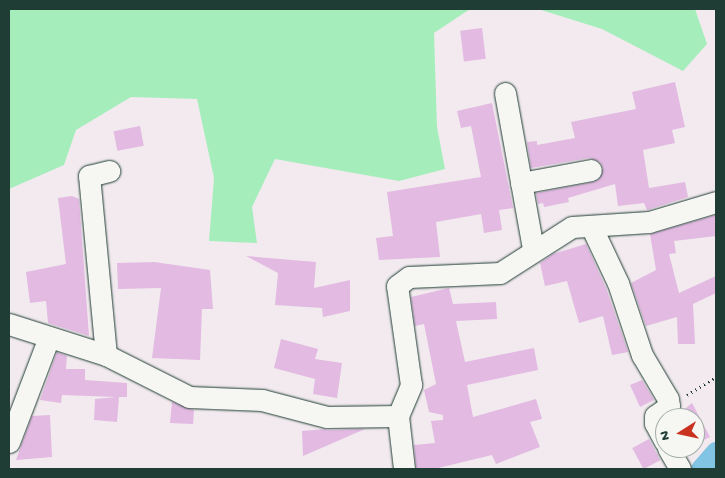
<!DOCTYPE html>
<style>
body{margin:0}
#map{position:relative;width:725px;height:478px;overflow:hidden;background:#f2eaef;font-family:"Gochi Hand",sans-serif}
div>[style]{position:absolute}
.green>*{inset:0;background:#a5eebc}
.canal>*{height:21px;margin:-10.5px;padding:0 10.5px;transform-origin:10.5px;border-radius:10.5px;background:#82c4e3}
.building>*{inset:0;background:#e2bae2;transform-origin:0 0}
.path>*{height:3px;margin-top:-1.5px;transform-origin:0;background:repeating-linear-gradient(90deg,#1f3d34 0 1px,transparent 0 5px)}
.roads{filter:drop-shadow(0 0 1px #1f3d34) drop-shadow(0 0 1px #1f3d34)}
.minor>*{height:21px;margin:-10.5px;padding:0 10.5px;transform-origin:10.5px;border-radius:10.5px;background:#f6f6f2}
span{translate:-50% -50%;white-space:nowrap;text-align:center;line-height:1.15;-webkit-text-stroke:5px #f6f6f2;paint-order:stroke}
.frame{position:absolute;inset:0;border:10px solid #1f3d34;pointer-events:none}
.north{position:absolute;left:655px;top:408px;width:50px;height:50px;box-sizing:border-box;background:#f6f6f2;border:1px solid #a0aca6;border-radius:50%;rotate:260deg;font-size:14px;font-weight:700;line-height:20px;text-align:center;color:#1f3d34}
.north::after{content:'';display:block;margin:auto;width:18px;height:22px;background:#c8321e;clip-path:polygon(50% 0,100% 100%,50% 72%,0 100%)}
</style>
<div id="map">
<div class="green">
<i style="clip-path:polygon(9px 9px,470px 9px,434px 33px,437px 127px,445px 169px,399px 181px,275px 159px,252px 207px,257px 243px,209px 241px,214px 178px,197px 99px,131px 97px,76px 130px,64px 165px,9px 189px)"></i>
<i style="clip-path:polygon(538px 9px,695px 9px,707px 44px,683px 71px,602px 29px)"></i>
</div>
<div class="canal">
<i style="left:701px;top:469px;width:23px;rotate:-49deg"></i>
</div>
<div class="building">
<i style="left:482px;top:28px;width:31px;height:22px;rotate:83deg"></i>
<i style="clip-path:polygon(675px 82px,685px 127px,672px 130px,675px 143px,643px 150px,649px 188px,685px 182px,688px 197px,647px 210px,644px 203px,618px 206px,615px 184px,568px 198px,569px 202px,544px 207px,543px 203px,538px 204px,536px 193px,594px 182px,599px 179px,603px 168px,600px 162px,589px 158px,531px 168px,527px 142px,537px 141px,537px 145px,575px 138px,571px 122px,636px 109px,632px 92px)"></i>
<i style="clip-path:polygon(492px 103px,513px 208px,499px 210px,502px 230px,484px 233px,481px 214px,436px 222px,440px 257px,379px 260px,376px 238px,393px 236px,387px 192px,481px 177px,471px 126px,461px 128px,457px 111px)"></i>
<i style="left:140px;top:126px;width:20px;height:27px;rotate:79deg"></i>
<i style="clip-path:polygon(72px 196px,79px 199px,89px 336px,48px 323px,46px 301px,30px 303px,26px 272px,66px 264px,58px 198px)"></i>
<i style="clip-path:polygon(716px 215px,716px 236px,674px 241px,676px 253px,669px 254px,679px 293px,716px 276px,716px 293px,693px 304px,695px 344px,678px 344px,677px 317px,646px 326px,631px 283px,656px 270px,650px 234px)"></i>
<i style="clip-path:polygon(586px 244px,606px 288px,628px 352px,612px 355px,603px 316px,579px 323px,567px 281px,545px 286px,540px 263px,553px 254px)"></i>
<i style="clip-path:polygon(246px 256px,316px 262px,314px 288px,350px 280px,350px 311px,323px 317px,322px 308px,275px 305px,278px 273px)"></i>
<i style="clip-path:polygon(154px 262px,210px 270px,213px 309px,202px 309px,200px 360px,152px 358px,161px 288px,118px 289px,117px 263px)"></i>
<i style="clip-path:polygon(449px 288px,453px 304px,496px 302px,497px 319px,456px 321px,465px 362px,534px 348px,538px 370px,467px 385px,473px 417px,536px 399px,542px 419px,530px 422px,540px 447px,496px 464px,492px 455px,434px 469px,416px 469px,414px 445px,435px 443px,431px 421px,443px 420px,443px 415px,429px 412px,424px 390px,436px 384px,424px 324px,415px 326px,411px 297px)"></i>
<i style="clip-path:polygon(281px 339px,318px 349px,315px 359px,342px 363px,337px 398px,313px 394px,315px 379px,274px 368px)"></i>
<i style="clip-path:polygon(57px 352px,67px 356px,66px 369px,85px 369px,85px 380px,127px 383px,127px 397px,119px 397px,117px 422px,94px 420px,95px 399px,116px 397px,62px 395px,61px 403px,40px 400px)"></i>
<i style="clip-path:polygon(642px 380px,654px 400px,640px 407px,630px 385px)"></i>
<i style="clip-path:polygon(172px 402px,194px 410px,193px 424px,170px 423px)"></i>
<i style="clip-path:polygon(692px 403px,710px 437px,695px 444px,695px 418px,674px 418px)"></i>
<i style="clip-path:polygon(50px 415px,52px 457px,16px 460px,32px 416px)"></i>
<i style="clip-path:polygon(325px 429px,327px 430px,365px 429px,303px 456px,302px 431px)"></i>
<i style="left:649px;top:439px;width:24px;height:19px;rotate:62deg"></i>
</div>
<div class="path">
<i style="left:687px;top:395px;width:34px;rotate:-32deg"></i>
</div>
<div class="roads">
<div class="minor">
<i style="left:505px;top:93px;width:158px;rotate:79.8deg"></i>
<i style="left:521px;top:183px;width:71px;rotate:-10.5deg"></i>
<i style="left:591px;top:226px;width:63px;rotate:64.7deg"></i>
<i style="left:618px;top:283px;width:76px;rotate:71.6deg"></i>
<i style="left:642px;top:355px;width:51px;rotate:59.4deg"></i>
<i style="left:668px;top:399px;width:7px;rotate:82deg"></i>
<i style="left:669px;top:406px;width:17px;rotate:144deg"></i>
<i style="left:655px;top:416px;width:7px;rotate:90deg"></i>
<i style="left:655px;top:423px;width:21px;rotate:62deg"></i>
<i style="left:9px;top:324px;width:102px;rotate:17.7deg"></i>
<i style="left:106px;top:355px;width:93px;rotate:26.8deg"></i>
<i style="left:189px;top:397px;width:73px;rotate:2.4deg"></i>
<i style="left:262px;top:400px;width:67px;rotate:14.7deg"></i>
<i style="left:327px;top:417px;width:71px;rotate:-0.8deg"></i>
<i style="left:398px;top:416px;width:34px;rotate:-67deg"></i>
<i style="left:411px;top:385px;width:100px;rotate:-98deg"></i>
<i style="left:397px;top:286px;width:15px;rotate:-37deg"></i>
<i style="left:409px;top:277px;width:91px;rotate:-2.5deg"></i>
<i style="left:500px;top:273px;width:85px;rotate:-32.6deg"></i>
<i style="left:572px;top:227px;width:77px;rotate:-3.7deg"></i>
<i style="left:649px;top:222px;width:70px;rotate:-16.6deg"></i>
<i style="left:106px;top:355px;width:180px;rotate:-95.4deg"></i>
<i style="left:89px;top:176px;width:21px;rotate:-14deg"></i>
<i style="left:398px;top:416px;width:53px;rotate:83.5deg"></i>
<i style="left:9px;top:442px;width:112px;rotate:-69.1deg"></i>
<i style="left:668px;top:448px;width:24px;rotate:60deg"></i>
</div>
</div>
<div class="frame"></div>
<div class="north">N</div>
</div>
